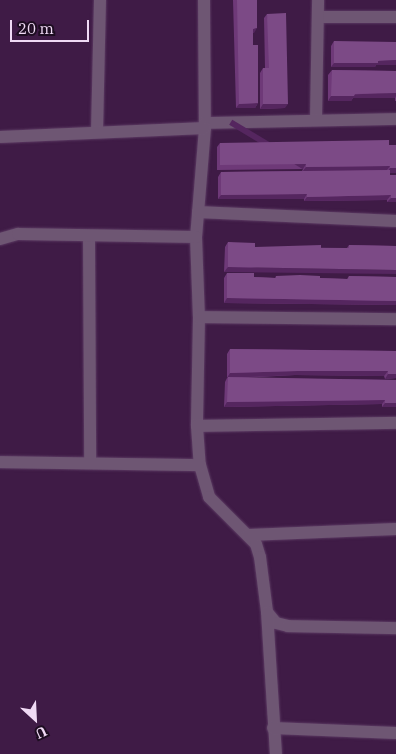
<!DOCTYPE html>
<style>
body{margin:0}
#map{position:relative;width:396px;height:754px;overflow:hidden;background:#3f1b46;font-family:"IBM Plex Serif",serif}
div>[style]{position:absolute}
.roads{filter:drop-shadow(0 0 1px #5b3a62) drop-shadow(0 0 1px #5b3a62)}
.street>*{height:12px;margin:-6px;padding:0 6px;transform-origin:6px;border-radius:6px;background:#6e5673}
.wall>*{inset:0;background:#6e3978}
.shaded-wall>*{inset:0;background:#55265f;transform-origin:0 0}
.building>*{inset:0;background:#7c4a86}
span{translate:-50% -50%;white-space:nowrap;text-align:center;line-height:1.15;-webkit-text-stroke:4px #1d0d21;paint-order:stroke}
.north{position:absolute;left:10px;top:694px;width:50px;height:50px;-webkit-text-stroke:4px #1d0d21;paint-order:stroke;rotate:155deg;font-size:14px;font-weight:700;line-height:20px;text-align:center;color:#f0daf5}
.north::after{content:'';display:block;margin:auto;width:18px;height:22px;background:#f0daf5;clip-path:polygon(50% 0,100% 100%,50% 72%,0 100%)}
.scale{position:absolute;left:10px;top:20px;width:79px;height:22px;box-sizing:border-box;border:2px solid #f0daf5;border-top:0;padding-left:6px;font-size:15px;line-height:18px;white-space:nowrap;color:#f0daf5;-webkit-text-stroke:4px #1d0d21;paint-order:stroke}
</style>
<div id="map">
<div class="roads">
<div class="street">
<i style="left:204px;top:0;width:128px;rotate:89.6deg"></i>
<i style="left:205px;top:128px;width:109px;rotate:94.7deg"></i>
<i style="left:196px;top:237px;width:80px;rotate:87.9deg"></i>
<i style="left:199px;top:317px;width:109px;rotate:91.1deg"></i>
<i style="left:197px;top:426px;width:39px;rotate:86deg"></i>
<i style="left:200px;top:465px;width:33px;rotate:74deg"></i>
<i style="left:209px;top:497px;width:66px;rotate:45deg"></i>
<i style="left:256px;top:544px;width:14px;rotate:73deg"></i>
<i style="left:260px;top:557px;width:55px;rotate:82.7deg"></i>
<i style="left:267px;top:612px;width:14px;rotate:51deg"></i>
<i style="left:276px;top:623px;width:12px;rotate:14deg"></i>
<i style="left:288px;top:626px;width:108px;rotate:1.1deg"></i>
<i style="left:318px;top:17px;width:78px"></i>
<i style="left:316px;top:119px;width:119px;rotate:-89deg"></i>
<i style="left:205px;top:123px;width:191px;rotate:-1.2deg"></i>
<i style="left:97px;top:132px;width:132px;rotate:-88.7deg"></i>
<i style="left:0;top:137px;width:205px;rotate:-2.5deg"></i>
<i style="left:198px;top:212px;width:198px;rotate:2.6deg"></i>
<i style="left:89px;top:236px;width:227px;rotate:89.7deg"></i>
<i style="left:0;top:239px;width:19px;rotate:-16deg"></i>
<i style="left:18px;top:234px;width:178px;rotate:1deg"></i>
<i style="left:199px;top:317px;width:197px;rotate:0.6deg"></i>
<i style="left:197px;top:426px;width:199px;rotate:-0.9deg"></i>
<i style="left:0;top:462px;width:200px;rotate:0.9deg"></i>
<i style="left:248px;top:535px;width:148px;rotate:-2.3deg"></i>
<i style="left:267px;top:612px;width:142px;rotate:86.4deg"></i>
<i style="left:273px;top:728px;width:123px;rotate:2.3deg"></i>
</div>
</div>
<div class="wall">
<i style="clip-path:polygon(233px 0,257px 0,254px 33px,253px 33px,253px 45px,258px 103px,255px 108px,236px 108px)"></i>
<i style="clip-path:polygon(267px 14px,285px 108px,260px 109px,260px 73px,263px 68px,265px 68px,264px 18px)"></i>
<i style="clip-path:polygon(334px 41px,376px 65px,375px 67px,331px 67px,331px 46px)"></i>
<i style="clip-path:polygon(332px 70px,396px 71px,396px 101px,395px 101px,395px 98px,375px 97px,353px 98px,351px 101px,328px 101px,328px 75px)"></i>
<i style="clip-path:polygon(220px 143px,389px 145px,396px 173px,390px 173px,390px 175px,396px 175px,396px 202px,387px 202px,387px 200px,304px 201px,304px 199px,218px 199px,218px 177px,221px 172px,302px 171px,303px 169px,217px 170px,217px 147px)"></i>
<i style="clip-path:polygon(228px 242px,255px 247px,347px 248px,349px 245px,396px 246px,224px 272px,225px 247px)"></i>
<i style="clip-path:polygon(227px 273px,254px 277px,275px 278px,276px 276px,320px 278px,347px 279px,349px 276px,396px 277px,396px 305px,224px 303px,224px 278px)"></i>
<i style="clip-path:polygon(230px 349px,396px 351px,396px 378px,385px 379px,384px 376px,295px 375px,241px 378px,396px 380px,396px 407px,382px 407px,382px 404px,224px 407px,225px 382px,227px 378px,227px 354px)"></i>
</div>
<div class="shaded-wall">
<i style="clip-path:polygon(257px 28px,254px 33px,250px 33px,253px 29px)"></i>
<i style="clip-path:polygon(396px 60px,396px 65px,376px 65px,375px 67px,331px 67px,334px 63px)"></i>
<i style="clip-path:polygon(378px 93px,396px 93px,396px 96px,395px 98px,353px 98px,351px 101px,328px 101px,331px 96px)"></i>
<i style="clip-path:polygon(258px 103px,255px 108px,236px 108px,239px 104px)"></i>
<i style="clip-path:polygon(263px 104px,288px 104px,285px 108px,260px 109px)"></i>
<i style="left:306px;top:164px;width:6px;height:86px;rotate:121deg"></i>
<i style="clip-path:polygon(390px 166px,387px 170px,302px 172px,306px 167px)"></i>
<i style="clip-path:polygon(390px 168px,396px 168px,396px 173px,387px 173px)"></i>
<i style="clip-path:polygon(307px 194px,304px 199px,218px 199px,221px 195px)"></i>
<i style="clip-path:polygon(391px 195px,387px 200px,304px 201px,307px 197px)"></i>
<i style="clip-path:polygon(391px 198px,396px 198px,396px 202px,387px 202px)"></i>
<i style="clip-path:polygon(228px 267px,396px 270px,396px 274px,224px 272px)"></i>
<i style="clip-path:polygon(227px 298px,396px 301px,396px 305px,224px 303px)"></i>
<i style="clip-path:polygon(298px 371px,388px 371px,384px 376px,295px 375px,227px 378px,230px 373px)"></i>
<i style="clip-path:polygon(388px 374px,396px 374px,396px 378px,385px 379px)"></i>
<i style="clip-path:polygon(385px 400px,382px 404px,224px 407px,227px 402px)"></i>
<i style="clip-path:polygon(385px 403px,396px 403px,396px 407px,382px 407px)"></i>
</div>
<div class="building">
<i style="clip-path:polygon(237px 0,257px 0,257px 28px,253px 29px,253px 45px,258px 45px,258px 103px,239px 104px)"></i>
<i style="clip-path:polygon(286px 13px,288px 104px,263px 104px,263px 68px,269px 68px,267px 14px)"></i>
<i style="clip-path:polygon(334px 41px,396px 42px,396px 60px,378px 61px,378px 63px,334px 63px)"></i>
<i style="clip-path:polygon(332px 70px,396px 71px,396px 93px,355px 94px,354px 96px,331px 96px)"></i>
<i style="clip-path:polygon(389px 140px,389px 145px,396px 145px,396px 168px,390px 168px,390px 166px,306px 167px,306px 164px,220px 165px,220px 143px)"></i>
<i style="clip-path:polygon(390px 170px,390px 175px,396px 175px,396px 198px,391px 198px,391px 195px,307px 197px,307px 194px,221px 195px,221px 172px)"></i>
<i style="clip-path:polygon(228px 242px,255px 243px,255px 247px,321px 245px,321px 248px,349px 248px,349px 245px,396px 246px,396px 270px,228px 267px)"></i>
<i style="clip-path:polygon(227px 273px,254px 273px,254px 277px,276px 278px,276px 276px,300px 275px,320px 276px,320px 278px,348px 279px,349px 276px,396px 277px,396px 301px,227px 298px)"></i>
<i style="clip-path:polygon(230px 349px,396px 351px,396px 374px,388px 374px,388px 371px,298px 371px,230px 373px)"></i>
<i style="clip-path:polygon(228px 377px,396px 380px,396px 403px,385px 403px,385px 400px,227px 402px)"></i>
</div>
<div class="north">U</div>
<div class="scale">20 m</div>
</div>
